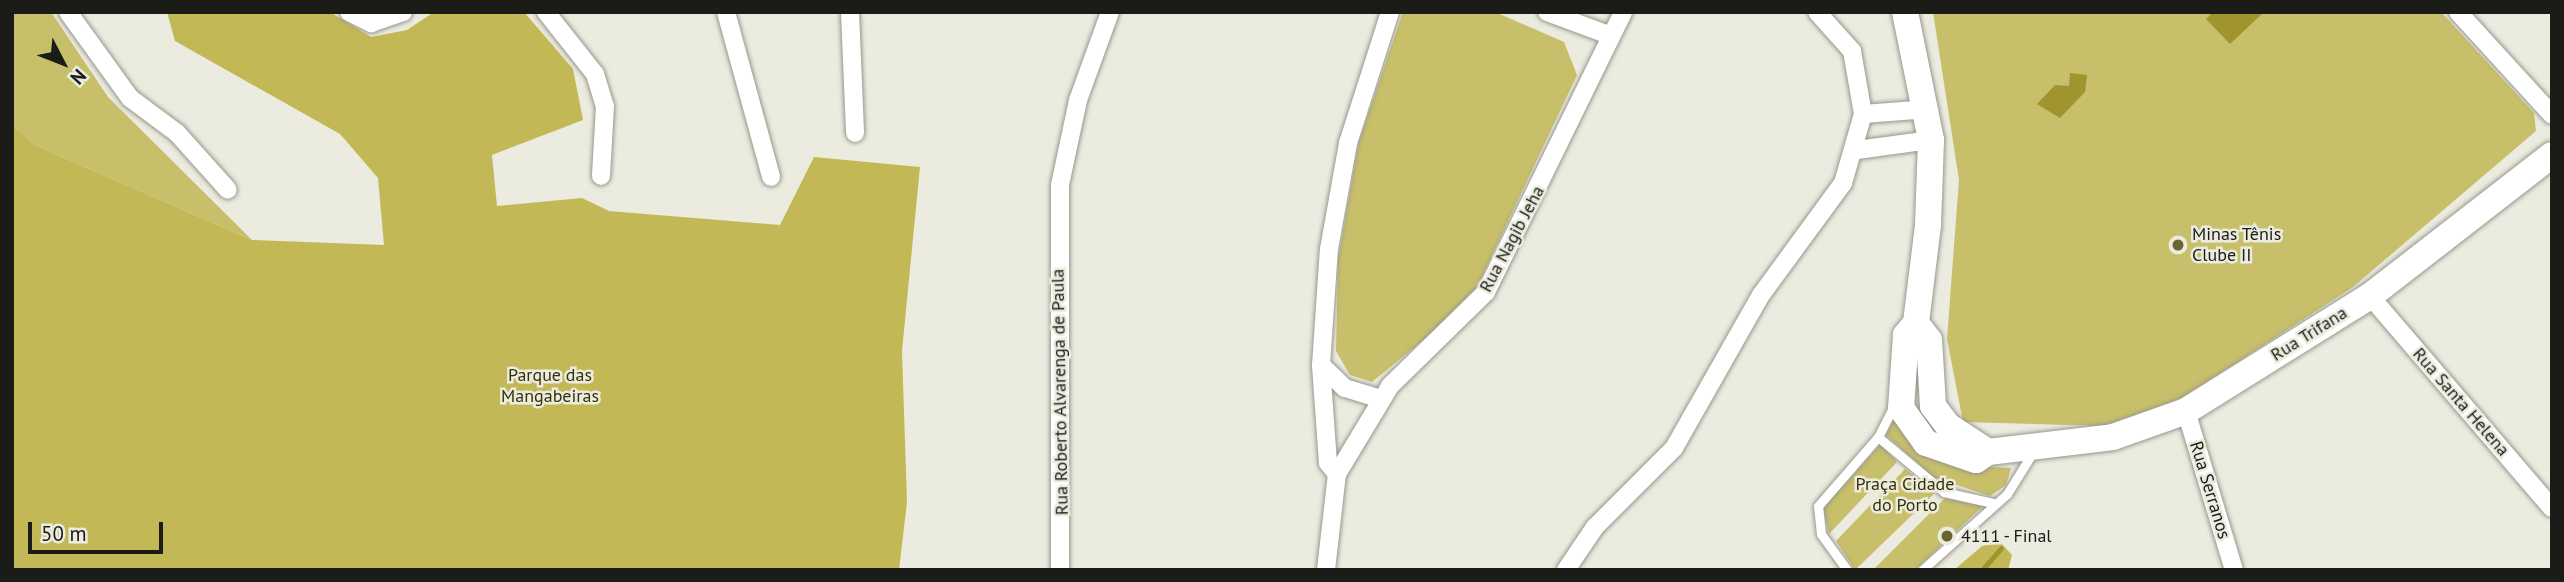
<!DOCTYPE html>
<meta charset="utf-8">
<style>
body{margin:0}
#map{position:relative;width:2564px;height:582px;overflow:hidden;background:#ebebdf;font-family:"PT Sans",sans-serif}
div>[style]{position:absolute}
.green>*{inset:0;background:#c8bf6a}
.forest>*{inset:0;background:#c3b856}
.water>*{inset:0;background:#9f942e}
.stream>*{height:5px;margin:-2.5px;padding:0 2.5px;transform-origin:2.5px;border-radius:2.5px;background:#9f942e}
.roads{filter:drop-shadow(0 0 2px #98978d) drop-shadow(0 0 2px #98978d)}
.lane>*{height:9px;margin:-4.5px;padding:0 4.5px;transform-origin:4.5px;border-radius:4.5px;background:#fff}
.street>*{height:18px;margin:-9px;padding:0 9px;transform-origin:9px;border-radius:9px;background:#fff}
.secondary>*{height:26px;margin:-13px;padding:0 13px;transform-origin:13px;border-radius:13px;background:#fff}
.dots>*{width:19px;height:19px;translate:-50% -50%;box-sizing:border-box;border:4px solid #ebebdf;border-radius:50%}
span{translate:-50% -50%;white-space:nowrap;text-align:center;line-height:1.15;-webkit-text-stroke:5px #ebebdf;paint-order:stroke}
.poi-label{font-size:18px;color:#1b1b17}
.left{translate:0 -50%;text-align:left}
.street-label{font-size:18px;color:#1b1b17}
.park-label{font-size:18px;color:#363206}
.frame{position:absolute;inset:0;border:14px solid #1b1b17;pointer-events:none}
.north{position:absolute;left:28px;top:28px;width:70px;height:70px;-webkit-text-stroke:5px #ebebdf;paint-order:stroke;rotate:132deg;font-size:19px;font-weight:700;line-height:28px;text-align:center;color:#1b1b17}
.north::after{content:'';display:block;margin:auto;width:24px;height:32px;background:#1b1b17;clip-path:polygon(50% 0,100% 100%,50% 72%,0 100%)}
.scale{position:absolute;left:28px;top:522px;width:135px;height:32px;box-sizing:border-box;border:4px solid #1b1b17;border-top:0;padding-left:9px;font-size:21px;line-height:24px;white-space:nowrap;color:#1b1b17;-webkit-text-stroke:5px #ebebdf;paint-order:stroke}
</style>
<div id="map">
<div class="green">
<i style="clip-path:polygon(12px 12px,51px 12px,108px 97px,252px 240px,37px 146px,12px 125px)"></i>
<i style="clip-path:polygon(1403px 12px,1495px 12px,1564px 42px,1577px 75px,1477px 287px,1450px 318px,1372px 382px,1350px 375px,1336px 351px,1338px 260px,1359px 141px)"></i>
<i style="clip-path:polygon(1933px 12px,2441px 12px,2534px 113px,2536px 131px,2353px 287px,2182px 398px,2104px 426px,1963px 422px,1947px 339px,1959px 180px)"></i>
<i style="clip-path:polygon(1896px 414px,1977px 466px,2011px 468px,2006px 485px,1990px 496px,1933px 477px,1886px 435px)"></i>
<i style="clip-path:polygon(1881px 444px,1897px 462px,1829px 534px,1823px 508px)"></i>
<i style="clip-path:polygon(1905px 469px,1936px 492px,1855px 570px,1836px 541px)"></i>
<i style="clip-path:polygon(1945px 498px,1983px 506px,1915px 570px,1873px 570px)"></i>
</div>
<div class="forest">
<i style="clip-path:polygon(167px 12px,330px 12px,371px 37px,407px 30px,434px 12px,524px 12px,573px 69px,583px 120px,492px 155px,497px 206px,582px 198px,609px 211px,780px 225px,814px 157px,920px 167px,902px 351px,907px 502px,899px 570px,12px 570px,12px 125px,37px 146px,252px 240px,384px 245px,378px 178px,340px 134px,175px 41px)"></i>
<i style="clip-path:polygon(2001px 543px,2012px 555px,2008px 570px,1954px 570px,1982px 546px)"></i>
</div>
<div class="water">
<i style="clip-path:polygon(2213px 12px,2264px 12px,2230px 44px,2206px 19px)"></i>
<i style="clip-path:polygon(2070px 73px,2087px 75px,2085px 92px,2060px 118px,2037px 104px,2055px 85px,2069px 86px)"></i>
</div>
<div class="stream">
<i style="left:1982px;top:570px;width:29px;rotate:-49deg"></i>
</div>
<div class="roads">
<div class="lane">
<i style="left:1878px;top:437px;width:86px;rotate:39.8deg"></i>
<i style="left:1944px;top:492px;width:50px;rotate:12.7deg"></i>
<i style="left:1847px;top:570px;width:44px;rotate:-125.8deg"></i>
<i style="left:1821px;top:534px;width:28px;rotate:-96deg"></i>
<i style="left:1818px;top:506px;width:91px;rotate:-49deg"></i>
<i style="left:1878px;top:437px;width:37px;rotate:-63deg"></i>
<i style="left:1922px;top:570px;width:114px;rotate:-41.8deg"></i>
<i style="left:2007px;top:494px;width:49px;rotate:-58.2deg"></i>
</div>
<div class="street">
<i style="left:68px;top:12px;width:106px;rotate:54.2deg"></i>
<i style="left:130px;top:98px;width:59px;rotate:36.7deg"></i>
<i style="left:177px;top:133px;width:76px;rotate:48.2deg"></i>
<i style="left:349px;top:12px;width:25px;rotate:27deg"></i>
<i style="left:371px;top:23px;width:34px;rotate:-19deg"></i>
<i style="left:546px;top:12px;width:79px;rotate:51.7deg"></i>
<i style="left:595px;top:74px;width:34px;rotate:73deg"></i>
<i style="left:605px;top:106px;width:70px;rotate:93.3deg"></i>
<i style="left:726px;top:12px;width:171px;rotate:74.7deg"></i>
<i style="left:850px;top:12px;width:121px;rotate:87.6deg"></i>
<i style="left:1547px;top:12px;width:66px;rotate:20.4deg"></i>
<i style="left:2458px;top:12px;width:139px;rotate:47.6deg"></i>
<i style="left:1863px;top:114px;width:66px;rotate:-4.3deg"></i>
<i style="left:1857px;top:150px;width:75px;rotate:-7.7deg"></i>
<i style="left:2370px;top:296px;width:279px;rotate:49.4deg"></i>
<i style="left:1321px;top:365px;width:33px;rotate:44deg"></i>
<i style="left:1345px;top:388px;width:37px;rotate:17deg"></i>
<i style="left:2186px;top:411px;width:166px;rotate:73.2deg"></i>
<i style="left:1337px;top:474px;width:103px;rotate:-58.9deg"></i>
<i style="left:1390px;top:386px;width:134px;rotate:-44.4deg"></i>
<i style="left:1486px;top:292px;width:312px;rotate:-63.9deg"></i>
<i style="left:1060px;top:570px;width:385px;rotate:-90deg"></i>
<i style="left:1060px;top:185px;width:87px;rotate:-78deg"></i>
<i style="left:1078px;top:100px;width:94px;rotate:-70deg"></i>
<i style="left:1326px;top:570px;width:97px;rotate:-83.5deg"></i>
<i style="left:1337px;top:474px;width:14px;rotate:-129deg"></i>
<i style="left:1328px;top:463px;width:98px;rotate:-94.1deg"></i>
<i style="left:1321px;top:365px;width:116px;rotate:-86.1deg"></i>
<i style="left:1329px;top:249px;width:108px;rotate:-79.8deg"></i>
<i style="left:1348px;top:143px;width:138px;rotate:-72.2deg"></i>
<i style="left:1566px;top:570px;width:52px;rotate:-56deg"></i>
<i style="left:1595px;top:527px;width:112px;rotate:-45deg"></i>
<i style="left:1674px;top:448px;width:176px;rotate:-60.4deg"></i>
<i style="left:1761px;top:295px;width:139px;rotate:-53.8deg"></i>
<i style="left:1843px;top:183px;width:72px;rotate:-73.8deg"></i>
<i style="left:1863px;top:114px;width:64px;rotate:-99.9deg"></i>
<i style="left:1852px;top:51px;width:52px;rotate:-131.9deg"></i>
</div>
<div class="secondary">
<i style="left:1905px;top:12px;width:131px;rotate:78.5deg"></i>
<i style="left:1931px;top:140px;width:85px;rotate:92deg"></i>
<i style="left:1928px;top:225px;width:99px;rotate:97deg"></i>
<i style="left:1916px;top:323px;width:16px;rotate:130deg"></i>
<i style="left:1906px;top:335px;width:73px;rotate:93.9deg"></i>
<i style="left:1901px;top:408px;width:43px;rotate:54.5deg"></i>
<i style="left:1926px;top:443px;width:53px;rotate:18.8deg"></i>
<i style="left:1976px;top:460px;width:14px;rotate:-34deg"></i>
<i style="left:1988px;top:452px;width:126px;rotate:-6.8deg"></i>
<i style="left:2113px;top:437px;width:77px;rotate:-19.6deg"></i>
<i style="left:2186px;top:411px;width:217px;rotate:-32deg"></i>
<i style="left:2370px;top:296px;width:230px;rotate:-37.8deg"></i>
<i style="left:1916px;top:323px;width:21px;rotate:53deg"></i>
<i style="left:1929px;top:340px;width:66px;rotate:86.5deg"></i>
<i style="left:1933px;top:406px;width:25px;rotate:53deg"></i>
<i style="left:1948px;top:426px;width:48px;rotate:33deg"></i>
</div>
</div>
<div class="dots">
<i style="left:2178px;top:245px;background:#6a6430"></i>
<i style="left:1947px;top:536px;background:#6a6430"></i>
</div>
<div class="poi-label">
<span class="left" style="left:2192px;top:245px">Minas Tênis<br>Clube II</span>
<span class="left" style="left:1961px;top:536px">4111 - Final</span>
</div>
<div class="street-label">
<span style="left:1512px;top:239px;rotate:-62deg">Rua Nagib Jeha</span>
<span style="left:2309px;top:334px;rotate:-32deg">Rua Trifana</span>
<span style="left:1060px;top:392px;rotate:-91deg">Rua Roberto Alvarenga de Paula</span>
<span style="left:2461px;top:402px;rotate:49deg">Rua Santa Helena</span>
<span style="left:2210px;top:490px;rotate:73deg">Rua Serranos</span>
</div>
<div class="park-label">
<span style="left:550px;top:386px">Parque das<br>Mangabeiras</span>
<span style="left:1905px;top:495px">Praça Cidade<br>do Porto</span>
</div>
<div class="frame"></div>
<div class="north">N</div>
<div class="scale">50 m</div>
</div>
